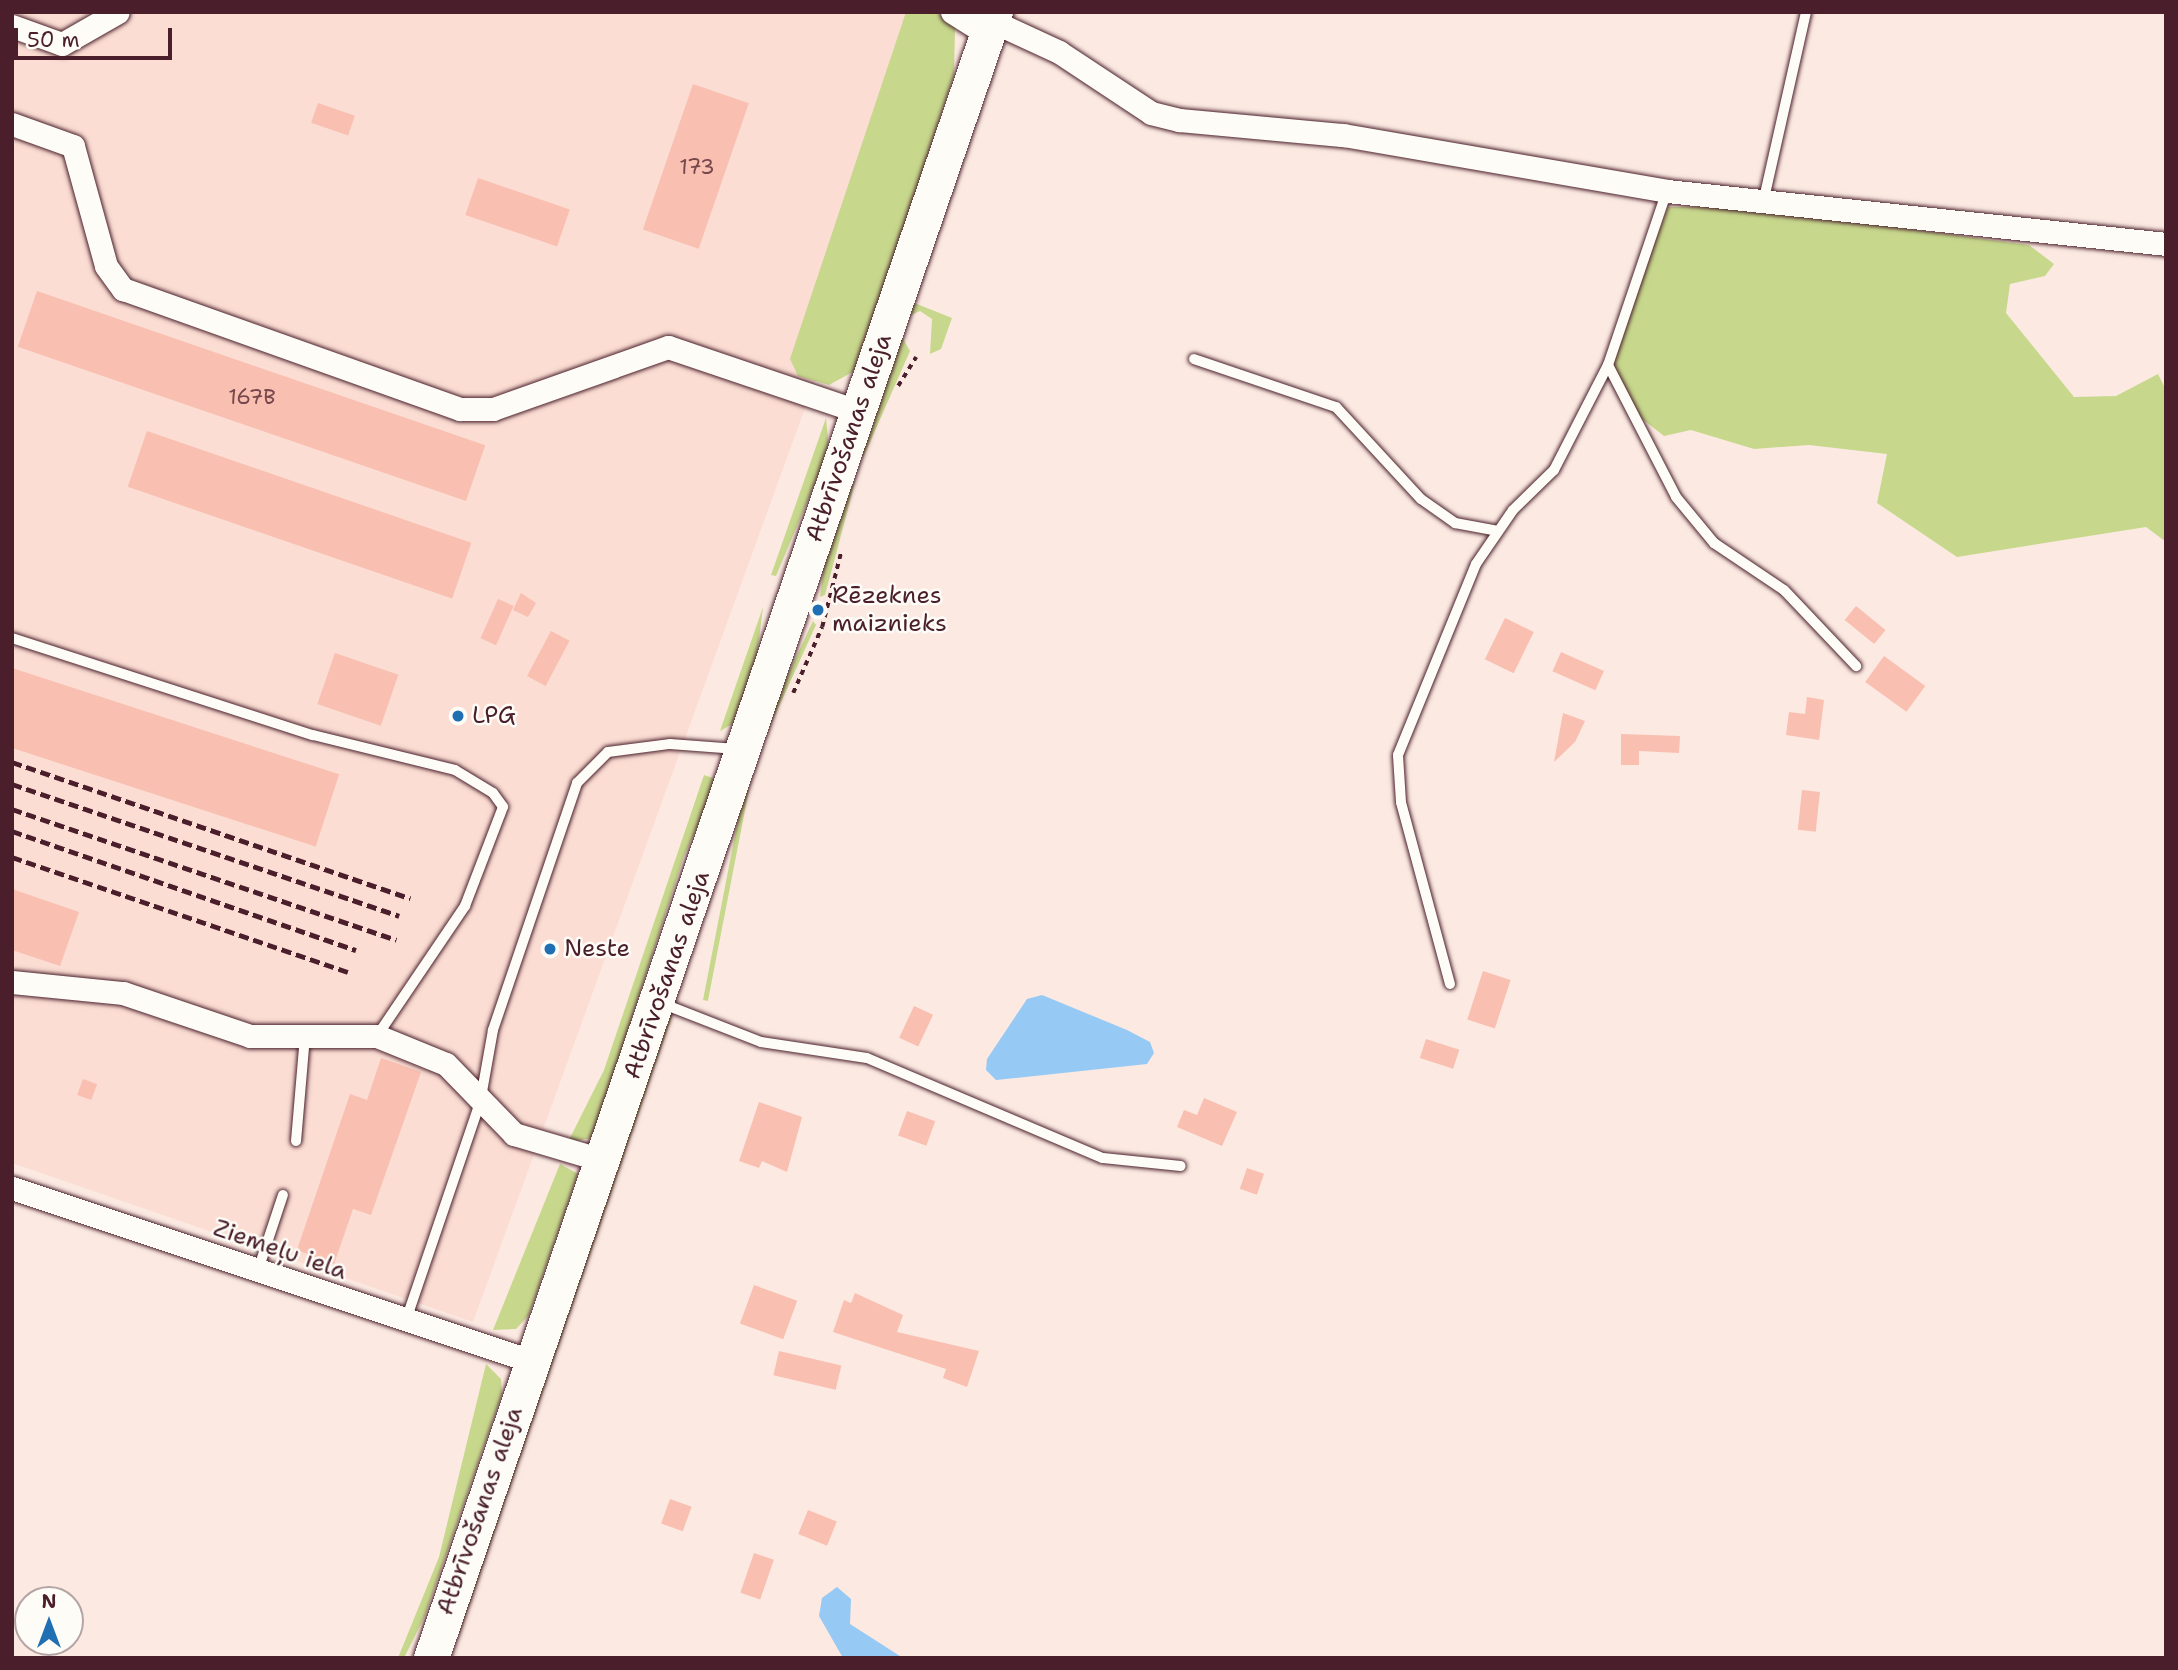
<!DOCTYPE html>
<meta charset="utf-8">
<style>
body{margin:0}
#map{position:relative;width:2178px;height:1670px;overflow:hidden;background:#fceae2;font-family:"Shantell Sans",sans-serif}
div>[style]{position:absolute}
.built>*{inset:0;background:#fbddd3}
.green>*{inset:0;background:#c7d88c;transform-origin:0 0}
.water>*{inset:0;background:#96c9f3}
.building>*{inset:0;background:#f9bfb0;transform-origin:0 0}
.path>*{height:3.5px;margin-top:-1.75px;transform-origin:0;background:repeating-linear-gradient(90deg,#4a1f2b 0 5px,transparent 0 10px)}
.roads{filter:drop-shadow(0 0 2px #4a1f2b) drop-shadow(0 0 2px #4a1f2b)}
.lane>*{height:10px;margin:-5px;padding:0 5px;transform-origin:5px;border-radius:5px;background:#fdfcf7}
.street>*{height:23px;margin:-11.5px;padding:0 11.5px;transform-origin:11.5px;border-radius:11.5px;background:#fdfcf7}
.primary>*{height:35px;margin:-17.5px;padding:0 17.5px;transform-origin:17.5px;border-radius:17.5px;background:#fdfcf7}
.rail>*{height:5px;margin-top:-2.5px;transform-origin:0;background:repeating-linear-gradient(90deg,#4a1f2b 0 10px,transparent 0 15px)}
.dots>*{width:19px;height:19px;translate:-50% -50%;box-sizing:border-box;border:4px solid #fdfcf7;border-radius:50%}
span{translate:-50% -50%;white-space:nowrap;text-align:center;line-height:1.15;-webkit-text-stroke:5px #fdfcf7;paint-order:stroke}
.number-label{font-size:21px;color:#76474c}
.number-label span{-webkit-text-stroke-width:0}
.street-label{font-size:24px;color:#4a1f2b}
.poi-label{font-size:24px;color:#4a1f2b}
.left{translate:0 -50%;text-align:left}
.frame{position:absolute;inset:0;border:14px solid #4a1f2b;pointer-events:none}
.north{position:absolute;left:14px;top:1586px;width:70px;height:70px;box-sizing:border-box;background:#fdfcf7;border:2px solid #b5a4a5;border-radius:50%;rotate:0deg;font-size:19px;font-weight:700;line-height:28px;text-align:center;color:#4a1f2b}
.north::after{content:'';display:block;margin:auto;width:24px;height:32px;background:#1f6fb2;clip-path:polygon(50% 0,100% 100%,50% 72%,0 100%)}
.scale{position:absolute;left:14px;top:28px;width:158px;height:32px;box-sizing:border-box;border:4px solid #4a1f2b;border-top:0;padding-left:9px;font-size:21px;line-height:24px;white-space:nowrap;color:#4a1f2b;-webkit-text-stroke:5px #fdfcf7;paint-order:stroke}
</style>
<div id="map">
<div class="built">
<i style="clip-path:polygon(12px 12px,949px 12px,473px 1322px,12px 1163px)"></i>
</div>
<div class="green">
<i style="clip-path:polygon(906px 12px,936px 12px,955px 28px,954px 75px,858px 369px,829px 385px,798px 376px,790px 359px)"></i>
<i style="clip-path:polygon(1668px 207px,1743px 207px,2029px 245px,2054px 264px,2045px 276px,2010px 284px,2006px 313px,2074px 397px,2116px 396px,2158px 374px,2166px 390px,2166px 542px,2146px 527px,1957px 557px,1877px 503px,1887px 454px,1809px 445px,1754px 449px,1691px 430px,1664px 436px,1637px 415px,1610px 360px)"></i>
<i style="clip-path:polygon(907px 300px,952px 318px,941px 349px,930px 354px,932px 319px,920px 311px,905px 318px,901px 335px,910px 351px,863px 458px,861px 442px)"></i>
<i style="clip-path:polygon(826px 418px,829px 450px,776px 576px,771px 575px)"></i>
<i style="clip-path:polygon(856px 479px,825px 595px,820px 597px,828px 534px)"></i>
<i style="clip-path:polygon(763px 607px,755px 671px,738px 721px,720px 731px)"></i>
<i style="clip-path:polygon(813px 621px,816px 625px,762px 744px,767px 719px)"></i>
<i style="clip-path:polygon(704px 775px,719px 780px,684px 856px,593px 1138px,568px 1142px,604px 1070px)"></i>
<i style="left:744px;top:789px;width:5px;height:215px;rotate:11deg"></i>
<i style="left:673px;top:1014px;width:656px;height:5px;rotate:109deg"></i>
<i style="clip-path:polygon(560px 1164px,578px 1174px,529px 1315px,516px 1329px,493px 1330px)"></i>
<i style="clip-path:polygon(486px 1364px,501px 1379px,502px 1394px,424px 1618px,404px 1658px,398px 1658px,439px 1557px)"></i>
</div>
<div class="water">
<i style="clip-path:polygon(1042px 995px,1127px 1030px,1150px 1042px,1154px 1053px,1147px 1064px,996px 1080px,986px 1070px,987px 1059px,1027px 999px)"></i>
<i style="clip-path:polygon(837px 1587px,851px 1599px,850px 1624px,903px 1658px,843px 1658px,819px 1616px,822px 1598px)"></i>
</div>
<div class="building">
<i style="left:693px;top:84px;width:59px;height:154px;rotate:19deg"></i>
<i style="left:318px;top:103px;width:39px;height:21px;rotate:19deg"></i>
<i style="left:478px;top:178px;width:97px;height:39px;rotate:19deg"></i>
<i style="left:37px;top:291px;width:474px;height:59px;rotate:19deg"></i>
<i style="left:147px;top:431px;width:343px;height:59px;rotate:19deg"></i>
<i style="clip-path:polygon(521px 593px,536px 603px,528px 617px,513px 610px)"></i>
<i style="left:498px;top:599px;width:17px;height:43px;rotate:24deg"></i>
<i style="left:1856px;top:606px;width:38px;height:18px;rotate:39deg"></i>
<i style="left:1505px;top:618px;width:32px;height:46px;rotate:26deg"></i>
<i style="left:551px;top:631px;width:21px;height:51px;rotate:28deg"></i>
<i style="left:1561px;top:652px;width:47px;height:21px;rotate:24deg"></i>
<i style="left:335px;top:653px;width:67px;height:54px;rotate:19deg"></i>
<i style="left:1884px;top:656px;width:51px;height:32px;rotate:36deg"></i>
<i style="left:12px;top:668px;width:344px;height:76px;rotate:18deg"></i>
<i style="clip-path:polygon(1807px 697px,1824px 700px,1819px 740px,1786px 735px,1789px 712px,1805px 714px)"></i>
<i style="clip-path:polygon(1563px 713px,1585px 721px,1575px 742px,1554px 762px)"></i>
<i style="clip-path:polygon(1621px 734px,1680px 736px,1679px 753px,1639px 751px,1639px 765px,1621px 765px)"></i>
<i style="left:1802px;top:790px;width:18px;height:40px;rotate:6deg"></i>
<i style="clip-path:polygon(12px 889px,79px 912px,60px 966px,12px 950px)"></i>
<i style="left:1483px;top:971px;width:29px;height:51px;rotate:18deg"></i>
<i style="left:914px;top:1006px;width:21px;height:35px;rotate:25deg"></i>
<i style="left:1426px;top:1039px;width:35px;height:20px;rotate:18deg"></i>
<i style="clip-path:polygon(381px 1058px,421px 1072px,371px 1215px,353px 1209px,334px 1264px,297px 1250px,350px 1094px,367px 1100px)"></i>
<i style="left:83px;top:1079px;width:15px;height:17px;rotate:20deg"></i>
<i style="clip-path:polygon(1204px 1098px,1237px 1112px,1222px 1146px,1177px 1127px,1184px 1110px,1197px 1115px)"></i>
<i style="clip-path:polygon(759px 1102px,802px 1117px,787px 1172px,762px 1161px,759px 1168px,739px 1161px)"></i>
<i style="left:907px;top:1111px;width:30px;height:26px;rotate:20deg"></i>
<i style="left:1247px;top:1168px;width:18px;height:22px;rotate:19deg"></i>
<i style="left:754px;top:1285px;width:46px;height:41px;rotate:20deg"></i>
<i style="clip-path:polygon(855px 1293px,903px 1315px,897px 1332px,979px 1351px,967px 1387px,943px 1378px,946px 1369px,833px 1332px,844px 1300px,851px 1303px)"></i>
<i style="left:779px;top:1351px;width:64px;height:25px;rotate:13deg"></i>
<i style="left:670px;top:1499px;width:23px;height:26px;rotate:20deg"></i>
<i style="left:808px;top:1510px;width:31px;height:26px;rotate:22deg"></i>
<i style="left:754px;top:1553px;width:21px;height:42px;rotate:19deg"></i>
</div>
<div class="path">
<i style="left:898px;top:386px;width:34px;rotate:-58deg"></i>
<i style="left:793px;top:693px;width:72px;rotate:-66.3deg"></i>
<i style="left:822px;top:627px;width:77px;rotate:-75.8deg"></i>
</div>
<div class="roads">
<div class="lane">
<i style="left:1763px;top:203px;width:196px;rotate:-77.3deg"></i>
<i style="left:1194px;top:359px;width:150px;rotate:18.7deg"></i>
<i style="left:1336px;top:407px;width:125px;rotate:47.3deg"></i>
<i style="left:1421px;top:499px;width:42px;rotate:35.2deg"></i>
<i style="left:1455px;top:523px;width:44px;rotate:10.5deg"></i>
<i style="left:1608px;top:365px;width:148px;rotate:62.7deg"></i>
<i style="left:1676px;top:497px;width:60px;rotate:50.4deg"></i>
<i style="left:1714px;top:543px;width:84px;rotate:33.9deg"></i>
<i style="left:1784px;top:590px;width:105px;rotate:46.5deg"></i>
<i style="left:12px;top:638px;width:316px;rotate:17.9deg"></i>
<i style="left:313px;top:735px;width:146px;rotate:13.8deg"></i>
<i style="left:455px;top:770px;width:44px;rotate:31.2deg"></i>
<i style="left:493px;top:793px;width:17px;rotate:54deg"></i>
<i style="left:503px;top:807px;width:106px;rotate:111deg"></i>
<i style="left:465px;top:906px;width:157px;rotate:124.1deg"></i>
<i style="left:1450px;top:984px;width:188px;rotate:-105.1deg"></i>
<i style="left:1401px;top:802px;width:47px;rotate:-93.7deg"></i>
<i style="left:1398px;top:755px;width:206px;rotate:-67.8deg"></i>
<i style="left:1476px;top:564px;width:65px;rotate:-55.6deg"></i>
<i style="left:1513px;top:510px;width:57px;rotate:-44.3deg"></i>
<i style="left:1554px;top:470px;width:118px;rotate:-62.8deg"></i>
<i style="left:1608px;top:365px;width:184px;rotate:-71.3deg"></i>
<i style="left:661px;top:1003px;width:107px;rotate:21.3deg"></i>
<i style="left:761px;top:1042px;width:107px;rotate:8.6deg"></i>
<i style="left:867px;top:1058px;width:256px;rotate:23deg"></i>
<i style="left:1103px;top:1158px;width:78px;rotate:5.9deg"></i>
<i style="left:296px;top:1141px;width:105px;rotate:-85.1deg"></i>
<i style="left:258px;top:1270px;width:79px;rotate:-71.6deg"></i>
<i style="left:406px;top:1320px;width:229px;rotate:-71.2deg"></i>
<i style="left:480px;top:1103px;width:74px;rotate:-79.9deg"></i>
<i style="left:493px;top:1030px;width:261px;rotate:-71.2deg"></i>
<i style="left:577px;top:783px;width:44px;rotate:-45deg"></i>
<i style="left:608px;top:752px;width:63px;rotate:-7.4deg"></i>
<i style="left:670px;top:744px;width:67px;rotate:4.3deg"></i>
</div>
<div class="street">
<i style="left:952px;top:12px;width:41px;rotate:32.2deg"></i>
<i style="left:992px;top:21px;width:74px;rotate:24.8deg"></i>
<i style="left:1059px;top:52px;width:110px;rotate:33.5deg"></i>
<i style="left:1151px;top:113px;width:30px;rotate:14deg"></i>
<i style="left:1180px;top:120px;width:164px;rotate:5.3deg"></i>
<i style="left:1343px;top:135px;width:329px;rotate:9.8deg"></i>
<i style="left:1667px;top:191px;width:502px;rotate:6.06deg"></i>
<i style="left:12px;top:26px;width:53px;rotate:19.8deg"></i>
<i style="left:62px;top:44px;width:64px;rotate:-29.7deg"></i>
<i style="left:12px;top:124px;width:65px;rotate:19.8deg"></i>
<i style="left:73px;top:146px;width:124px;rotate:74.6deg"></i>
<i style="left:106px;top:266px;width:29px;rotate:54deg"></i>
<i style="left:123px;top:289px;width:358px;rotate:19.6deg"></i>
<i style="left:460px;top:409px;width:33px"></i>
<i style="left:493px;top:409px;width:186px;rotate:-19.5deg"></i>
<i style="left:668px;top:347px;width:200px;rotate:18.7deg"></i>
<i style="left:12px;top:982px;width:112px;rotate:5.7deg"></i>
<i style="left:123px;top:993px;width:134px;rotate:18.7deg"></i>
<i style="left:250px;top:1036px;width:127px"></i>
<i style="left:377px;top:1036px;width:74px;rotate:22.1deg"></i>
<i style="left:446px;top:1064px;width:98px;rotate:45.8deg"></i>
<i style="left:514px;top:1134px;width:92px;rotate:16.5deg"></i>
<i style="left:12px;top:1188px;width:547px;rotate:18.43deg"></i>
</div>
<div class="primary">
<i style="left:431px;top:1658px;width:1740px;rotate:-71.09deg"></i>
</div>
</div>
<div class="rail">
<i style="left:12px;top:762px;width:421px;rotate:18.9deg"></i>
<i style="left:12px;top:784px;width:409px;rotate:18.8deg"></i>
<i style="left:12px;top:809px;width:406px;rotate:18.8deg"></i>
<i style="left:12px;top:831px;width:364px;rotate:19.1deg"></i>
<i style="left:12px;top:857px;width:355px;rotate:18.9deg"></i>
</div>
<div class="dots">
<i style="left:818px;top:610px;background:#1f6fb2"></i>
<i style="left:458px;top:716px;background:#1f6fb2"></i>
<i style="left:550px;top:949px;background:#1f6fb2"></i>
</div>
<div class="number-label">
<span style="left:697px;top:167px">173</span>
<span style="left:252px;top:397px">167B</span>
</div>
<div class="street-label">
<span style="left:849px;top:438px;rotate:-71deg">Atbrīvošanas aleja</span>
<span style="left:667px;top:975px;rotate:-71deg">Atbrīvošanas aleja</span>
<span style="left:280px;top:1250px;rotate:19deg">Ziemeļu iela</span>
<span style="left:480px;top:1511px;rotate:-71deg">Atbrīvošanas aleja</span>
</div>
<div class="poi-label">
<span class="left" style="left:832px;top:610px">Rēzeknes<br>maiznieks</span>
<span class="left" style="left:472px;top:716px">LPG</span>
<span class="left" style="left:564px;top:949px">Neste</span>
</div>
<div class="frame"></div>
<div class="north">N</div>
<div class="scale">50 m</div>
</div>
